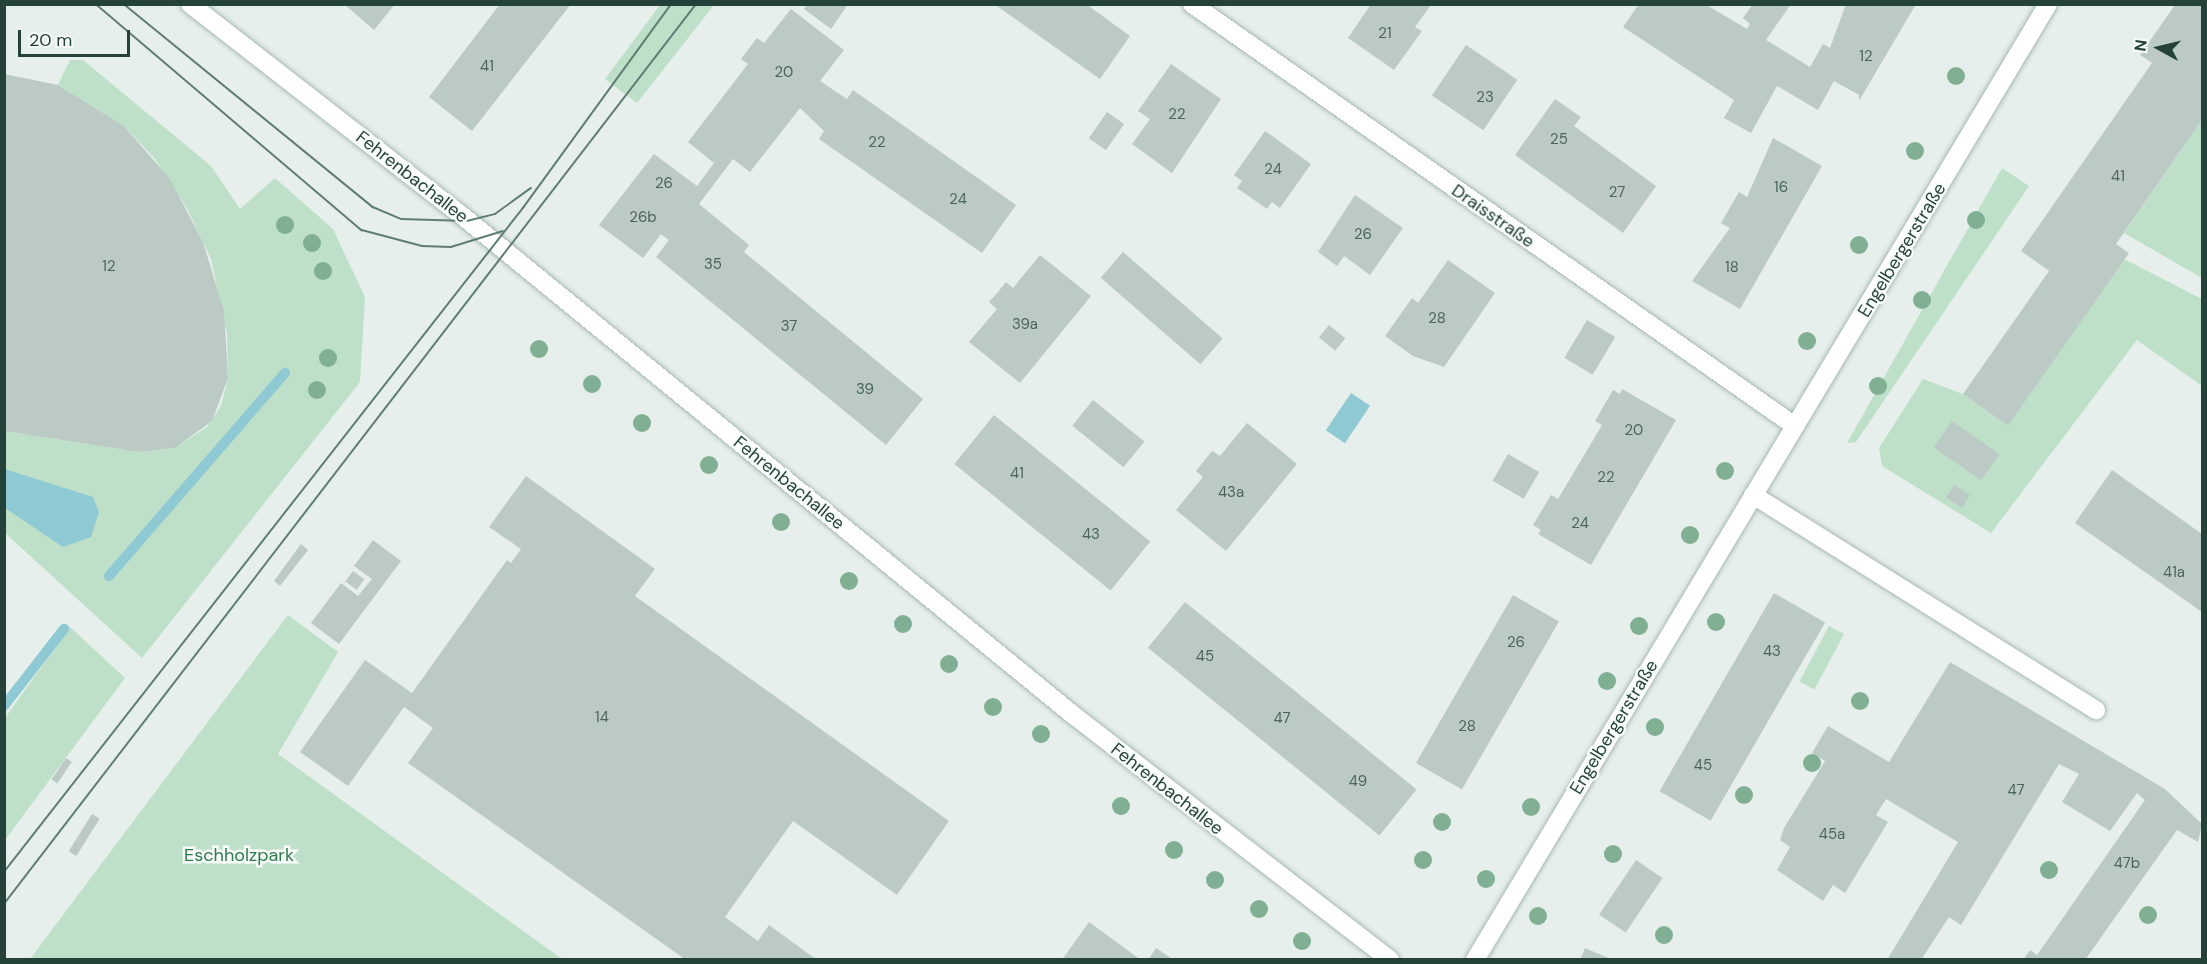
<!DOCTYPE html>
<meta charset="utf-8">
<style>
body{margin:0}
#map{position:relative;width:2207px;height:964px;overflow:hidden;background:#e6efeb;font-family:"DM Sans",sans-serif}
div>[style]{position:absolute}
.green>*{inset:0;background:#bfe0c8;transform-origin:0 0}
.water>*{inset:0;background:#8ec9d4;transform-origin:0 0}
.stream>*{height:10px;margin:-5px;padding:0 5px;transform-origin:5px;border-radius:5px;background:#8ec9d4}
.building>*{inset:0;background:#bbcac4;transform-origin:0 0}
.roads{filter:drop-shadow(0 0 2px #a8b8b2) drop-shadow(0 0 2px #a8b8b2)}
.minor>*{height:18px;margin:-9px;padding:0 9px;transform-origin:9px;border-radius:9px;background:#fff}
.tram>*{height:1.5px;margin:-0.75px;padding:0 0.75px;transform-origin:0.75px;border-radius:0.75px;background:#5f7d75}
.trees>*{width:18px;height:18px;margin:-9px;border-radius:50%;background:#80af93}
span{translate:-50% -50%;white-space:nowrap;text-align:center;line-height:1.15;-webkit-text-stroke:5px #f7fbf9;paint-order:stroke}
.number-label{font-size:15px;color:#4a645c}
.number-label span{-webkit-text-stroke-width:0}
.street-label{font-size:18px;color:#24423a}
.park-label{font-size:18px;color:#2d7a4b}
.frame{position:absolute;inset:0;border:6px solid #24423a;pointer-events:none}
.north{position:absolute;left:2129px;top:18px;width:60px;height:60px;-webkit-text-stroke:4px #f7fbf9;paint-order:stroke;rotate:278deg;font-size:16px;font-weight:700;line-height:24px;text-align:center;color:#24423a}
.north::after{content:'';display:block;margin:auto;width:21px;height:27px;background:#24423a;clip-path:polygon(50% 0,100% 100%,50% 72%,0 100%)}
.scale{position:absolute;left:18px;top:30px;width:112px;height:27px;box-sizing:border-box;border:3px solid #24423a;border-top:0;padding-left:8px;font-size:18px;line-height:21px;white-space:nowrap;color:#24423a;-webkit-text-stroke:4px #f7fbf9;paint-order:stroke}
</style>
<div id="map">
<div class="green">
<i style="clip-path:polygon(660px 5px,714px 5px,637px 103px,605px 79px)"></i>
<i style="clip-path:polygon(70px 60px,83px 60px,211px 166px,240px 209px,275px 178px,333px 229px,365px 297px,360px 382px,142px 658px,5px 533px,4px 431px,138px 452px,175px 448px,207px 427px,221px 406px,228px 378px,227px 334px,211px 259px,187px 208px,155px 159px,124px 126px,58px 85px)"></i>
<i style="clip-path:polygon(2202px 120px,2202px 278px,2124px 233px)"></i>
<i style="clip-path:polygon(2002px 168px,2029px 186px,1856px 442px,1847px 443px)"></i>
<i style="clip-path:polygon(2124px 259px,2202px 299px,2202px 386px,2137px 340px,1991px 533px,1882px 466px,1879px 448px,1923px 379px,1963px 394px,2008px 426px)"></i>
<i style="clip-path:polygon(288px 615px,338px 652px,278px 754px,562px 959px,30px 959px)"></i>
<i style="left:1829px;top:626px;width:17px;height:63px;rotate:28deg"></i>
<i style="clip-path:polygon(70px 627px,125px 678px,5px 840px,5px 718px)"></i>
</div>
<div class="water">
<i style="left:1351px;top:393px;width:23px;height:45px;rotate:34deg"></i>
<i style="clip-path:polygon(5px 469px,93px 497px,99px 512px,91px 537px,63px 547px,5px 508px)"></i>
</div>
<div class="stream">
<i style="left:109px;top:576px;width:269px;rotate:-49.1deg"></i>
<i style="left:4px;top:706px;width:98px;rotate:-52.1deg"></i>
</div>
<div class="building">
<i style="clip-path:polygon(344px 4px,395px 4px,374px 30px)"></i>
<i style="clip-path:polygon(500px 4px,571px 4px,472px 131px,429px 97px)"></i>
<i style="clip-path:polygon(807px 4px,848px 4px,831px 29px,804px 9px)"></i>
<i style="clip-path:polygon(994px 4px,1086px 4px,1130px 36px,1100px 79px)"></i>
<i style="clip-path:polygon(1371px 4px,1431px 5px,1415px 27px,1422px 31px,1394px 70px,1348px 38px)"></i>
<i style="clip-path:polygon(1639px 4px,1705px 4px,1747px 29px,1750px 24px,1743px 18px,1753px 4px,1791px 4px,1766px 40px,1810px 67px,1823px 44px,1830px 48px,1846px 4px,1916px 4px,1859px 101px,1859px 95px,1834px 81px,1818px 110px,1777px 86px,1751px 133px,1724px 118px,1734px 100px,1623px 27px)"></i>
<i style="clip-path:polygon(2202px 4px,2202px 120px,2116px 244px,2129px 253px,2008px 426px,1963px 394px,2049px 271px,2021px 251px,2152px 63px,2140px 55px,2175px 5px)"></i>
<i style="clip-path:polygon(791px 9px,844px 50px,820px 81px,847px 99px,853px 90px,1016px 205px,982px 253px,819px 139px,824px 131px,800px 108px,750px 172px,733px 159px,699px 204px,749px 245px,744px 252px,923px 399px,886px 445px,656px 257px,669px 240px,661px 234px,643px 258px,599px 225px,654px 154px,697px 186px,714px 163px,688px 142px,748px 64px,741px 59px,757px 38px,764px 43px)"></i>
<i style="left:1466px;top:45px;width:62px;height:61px;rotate:34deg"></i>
<i style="clip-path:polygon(1171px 64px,1221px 99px,1172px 173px,1132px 144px,1150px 119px,1138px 111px)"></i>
<i style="clip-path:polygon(4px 74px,58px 85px,124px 126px,170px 179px,203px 242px,224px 311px,228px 378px,212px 421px,175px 448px,138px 452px,4px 431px)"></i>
<i style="clip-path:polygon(1555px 99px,1581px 117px,1574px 126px,1656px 186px,1623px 233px,1515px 155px)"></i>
<i style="left:1107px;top:112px;width:21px;height:32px;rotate:35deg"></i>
<i style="clip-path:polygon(1265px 131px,1311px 164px,1280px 208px,1272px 202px,1267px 209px,1237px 188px,1242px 181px,1234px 175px)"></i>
<i style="clip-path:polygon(1773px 138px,1822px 166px,1740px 309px,1692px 281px,1730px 228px,1721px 223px,1739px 192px,1747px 197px)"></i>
<i style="clip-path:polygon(1355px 195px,1403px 228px,1370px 275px,1344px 256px,1337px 266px,1318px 252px)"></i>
<i style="left:1123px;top:252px;width:132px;height:34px;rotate:41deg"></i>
<i style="clip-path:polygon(1040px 255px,1091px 296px,1020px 383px,969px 342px,997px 309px,989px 302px,998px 292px,1006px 282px,1013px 288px)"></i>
<i style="clip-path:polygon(1448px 260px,1495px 293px,1444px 367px,1413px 356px,1385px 336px,1412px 298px,1418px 303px)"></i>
<i style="left:1587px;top:320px;width:33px;height:44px;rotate:31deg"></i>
<i style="left:1329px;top:325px;width:21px;height:16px;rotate:39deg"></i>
<i style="clip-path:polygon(1622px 389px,1676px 420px,1591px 565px,1538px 534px,1541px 530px,1533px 525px,1551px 495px,1558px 499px,1602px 425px,1595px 421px,1613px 390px,1620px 394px)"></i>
<i style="left:1093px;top:400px;width:66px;height:33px;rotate:39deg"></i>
<i style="left:994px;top:415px;width:201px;height:63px;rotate:39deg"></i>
<i style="left:1952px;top:421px;width:58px;height:32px;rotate:35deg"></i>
<i style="clip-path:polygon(1247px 423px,1297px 464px,1226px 551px,1176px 510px,1203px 477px,1196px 471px,1212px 451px,1220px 456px)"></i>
<i style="left:1508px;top:454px;width:36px;height:31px;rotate:30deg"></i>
<i style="clip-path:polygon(2112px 470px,2202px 534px,2202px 612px,2075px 523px)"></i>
<i style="clip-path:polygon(526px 476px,655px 569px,635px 596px,949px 821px,897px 895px,793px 821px,725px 917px,758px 941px,769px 925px,817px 960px,686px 960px,408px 763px,433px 728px,404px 707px,348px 786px,300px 752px,365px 660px,412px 693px,507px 560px,511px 563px,521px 549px,489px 527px)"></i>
<i style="left:1954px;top:485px;width:19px;height:15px;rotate:32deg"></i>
<i style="clip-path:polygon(373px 540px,401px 561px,339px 644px,311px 623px,341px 583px,358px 596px,372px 579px,354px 566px)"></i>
<i style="clip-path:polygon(301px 544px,308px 550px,280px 586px,274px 581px)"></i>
<i style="left:353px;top:571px;width:14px;height:13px;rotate:36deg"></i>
<i style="left:1774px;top:593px;width:59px;height:229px;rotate:30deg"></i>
<i style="left:1513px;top:595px;width:53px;height:194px;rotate:30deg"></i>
<i style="left:1185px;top:602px;width:298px;height:59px;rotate:39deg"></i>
<i style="clip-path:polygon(1950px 662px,2165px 789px,2202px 824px,2198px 842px,2177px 830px,2085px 960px,2023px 960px,2030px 950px,2037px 955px,2145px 800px,2137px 793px,2110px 831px,2062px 802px,2079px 774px,2059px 764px,1961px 925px,1949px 917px,1921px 960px,1887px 960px,1958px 842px,1886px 799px,1876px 815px,1888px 822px,1845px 893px,1833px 885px,1823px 901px,1777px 870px,1790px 847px,1780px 840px,1784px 828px,1825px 761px,1812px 753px,1828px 726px,1889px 762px)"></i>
<i style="left:66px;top:758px;width:7px;height:26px;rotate:34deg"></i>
<i style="left:92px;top:814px;width:9px;height:44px;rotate:32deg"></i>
<i style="left:1636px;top:860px;width:32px;height:66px;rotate:34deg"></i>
<i style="clip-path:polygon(1089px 922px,1141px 960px,1062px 960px)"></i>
<i style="clip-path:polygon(1156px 948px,1168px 956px,1173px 960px,1148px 960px)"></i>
<i style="clip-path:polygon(1585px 948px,1613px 960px,1580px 960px)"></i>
</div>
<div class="roads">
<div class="minor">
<i style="left:190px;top:4px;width:342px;rotate:37.9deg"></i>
<i style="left:460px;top:214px;width:790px;rotate:39.25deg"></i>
<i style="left:1072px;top:714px;width:402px;rotate:37.7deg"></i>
<i style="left:1192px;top:4px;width:736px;rotate:34.99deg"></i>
<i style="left:1753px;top:495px;width:405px;rotate:32.1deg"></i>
<i style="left:1475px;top:960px;width:1115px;rotate:-59.06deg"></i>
</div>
</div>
<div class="tram">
<i style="left:96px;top:4px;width:349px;rotate:40.4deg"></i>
<i style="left:362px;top:230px;width:62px;rotate:14.9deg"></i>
<i style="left:422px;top:246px;width:29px;rotate:2deg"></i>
<i style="left:451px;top:247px;width:54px;rotate:-17.1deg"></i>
<i style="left:124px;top:4px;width:321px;rotate:39.2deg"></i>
<i style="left:373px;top:207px;width:30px;rotate:23deg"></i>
<i style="left:401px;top:219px;width:66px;rotate:1.7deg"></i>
<i style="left:467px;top:221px;width:29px;rotate:-14deg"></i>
<i style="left:495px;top:214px;width:44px;rotate:-35.8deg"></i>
<i style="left:4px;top:872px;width:843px;rotate:-51.99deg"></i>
<i style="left:523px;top:208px;width:252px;rotate:-54deg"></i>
<i style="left:4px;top:904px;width:1135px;rotate:-52.44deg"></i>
</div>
<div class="trees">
<i style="left:1956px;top:76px"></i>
<i style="left:1915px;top:151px"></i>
<i style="left:1976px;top:220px"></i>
<i style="left:285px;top:225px"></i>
<i style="left:312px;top:243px"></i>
<i style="left:1859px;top:245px"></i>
<i style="left:323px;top:271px"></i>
<i style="left:1922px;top:300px"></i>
<i style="left:1807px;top:341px"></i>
<i style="left:539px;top:349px"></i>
<i style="left:328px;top:358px"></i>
<i style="left:592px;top:384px"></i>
<i style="left:1878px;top:386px"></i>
<i style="left:317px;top:390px"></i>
<i style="left:642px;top:423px"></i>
<i style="left:709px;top:465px"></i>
<i style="left:1725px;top:471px"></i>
<i style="left:781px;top:522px"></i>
<i style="left:1690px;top:535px"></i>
<i style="left:849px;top:581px"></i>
<i style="left:1716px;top:622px"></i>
<i style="left:903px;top:624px"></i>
<i style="left:1639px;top:626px"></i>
<i style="left:949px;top:664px"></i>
<i style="left:1607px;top:681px"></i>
<i style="left:1860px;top:701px"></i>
<i style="left:993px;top:707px"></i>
<i style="left:1655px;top:727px"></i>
<i style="left:1041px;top:734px"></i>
<i style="left:1812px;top:763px"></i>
<i style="left:1744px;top:795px"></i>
<i style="left:1121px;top:806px"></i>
<i style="left:1531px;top:807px"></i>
<i style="left:1442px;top:822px"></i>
<i style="left:1174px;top:850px"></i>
<i style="left:1613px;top:854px"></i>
<i style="left:1423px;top:860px"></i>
<i style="left:2049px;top:870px"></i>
<i style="left:1486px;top:879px"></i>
<i style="left:1215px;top:880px"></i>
<i style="left:1259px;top:909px"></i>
<i style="left:2148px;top:915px"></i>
<i style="left:1538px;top:916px"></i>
<i style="left:1664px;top:935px"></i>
<i style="left:1302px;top:941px"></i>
</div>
<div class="number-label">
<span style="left:1385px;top:34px">21</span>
<span style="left:1866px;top:57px">12</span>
<span style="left:487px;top:67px">41</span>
<span style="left:784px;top:73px">20</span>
<span style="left:1485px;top:98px">23</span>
<span style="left:1177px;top:115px">22</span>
<span style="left:1559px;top:140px">25</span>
<span style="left:877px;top:143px">22</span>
<span style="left:1273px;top:170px">24</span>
<span style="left:2118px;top:177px">41</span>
<span style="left:664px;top:184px">26</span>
<span style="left:1781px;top:188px">16</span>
<span style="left:1617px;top:193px">27</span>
<span style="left:958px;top:200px">24</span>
<span style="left:643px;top:218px">26b</span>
<span style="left:1363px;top:235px">26</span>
<span style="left:713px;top:265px">35</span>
<span style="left:109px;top:267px">12</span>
<span style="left:1732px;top:268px">18</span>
<span style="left:1437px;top:319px">28</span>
<span style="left:1025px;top:325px">39a</span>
<span style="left:789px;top:327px">37</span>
<span style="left:865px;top:390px">39</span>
<span style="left:1634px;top:431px">20</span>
<span style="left:1017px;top:474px">41</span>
<span style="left:1606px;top:478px">22</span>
<span style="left:1231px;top:493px">43a</span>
<span style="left:1580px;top:524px">24</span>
<span style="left:1091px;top:535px">43</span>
<span style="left:2174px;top:573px">41a</span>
<span style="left:1516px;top:643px">26</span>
<span style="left:1772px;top:652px">43</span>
<span style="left:1205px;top:657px">45</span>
<span style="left:602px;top:718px">14</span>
<span style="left:1282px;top:719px">47</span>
<span style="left:1467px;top:727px">28</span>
<span style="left:1703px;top:766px">45</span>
<span style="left:1358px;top:782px">49</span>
<span style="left:2016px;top:791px">47</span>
<span style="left:1832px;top:835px">45a</span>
<span style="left:2127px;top:864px">47b</span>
</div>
<div class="street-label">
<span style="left:412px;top:177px;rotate:38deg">Fehrenbachallee</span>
<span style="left:1493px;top:216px;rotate:35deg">Draisstraße</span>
<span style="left:1902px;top:250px;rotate:-59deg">Engelbergerstraße</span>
<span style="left:789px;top:483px;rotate:39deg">Fehrenbachallee</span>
<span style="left:1614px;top:727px;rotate:-59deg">Engelbergerstraße</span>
<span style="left:1167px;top:789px;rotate:38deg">Fehrenbachallee</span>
</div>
<div class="park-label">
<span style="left:239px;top:855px">Eschholzpark</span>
</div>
<div class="frame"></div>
<div class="north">N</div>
<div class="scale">20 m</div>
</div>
